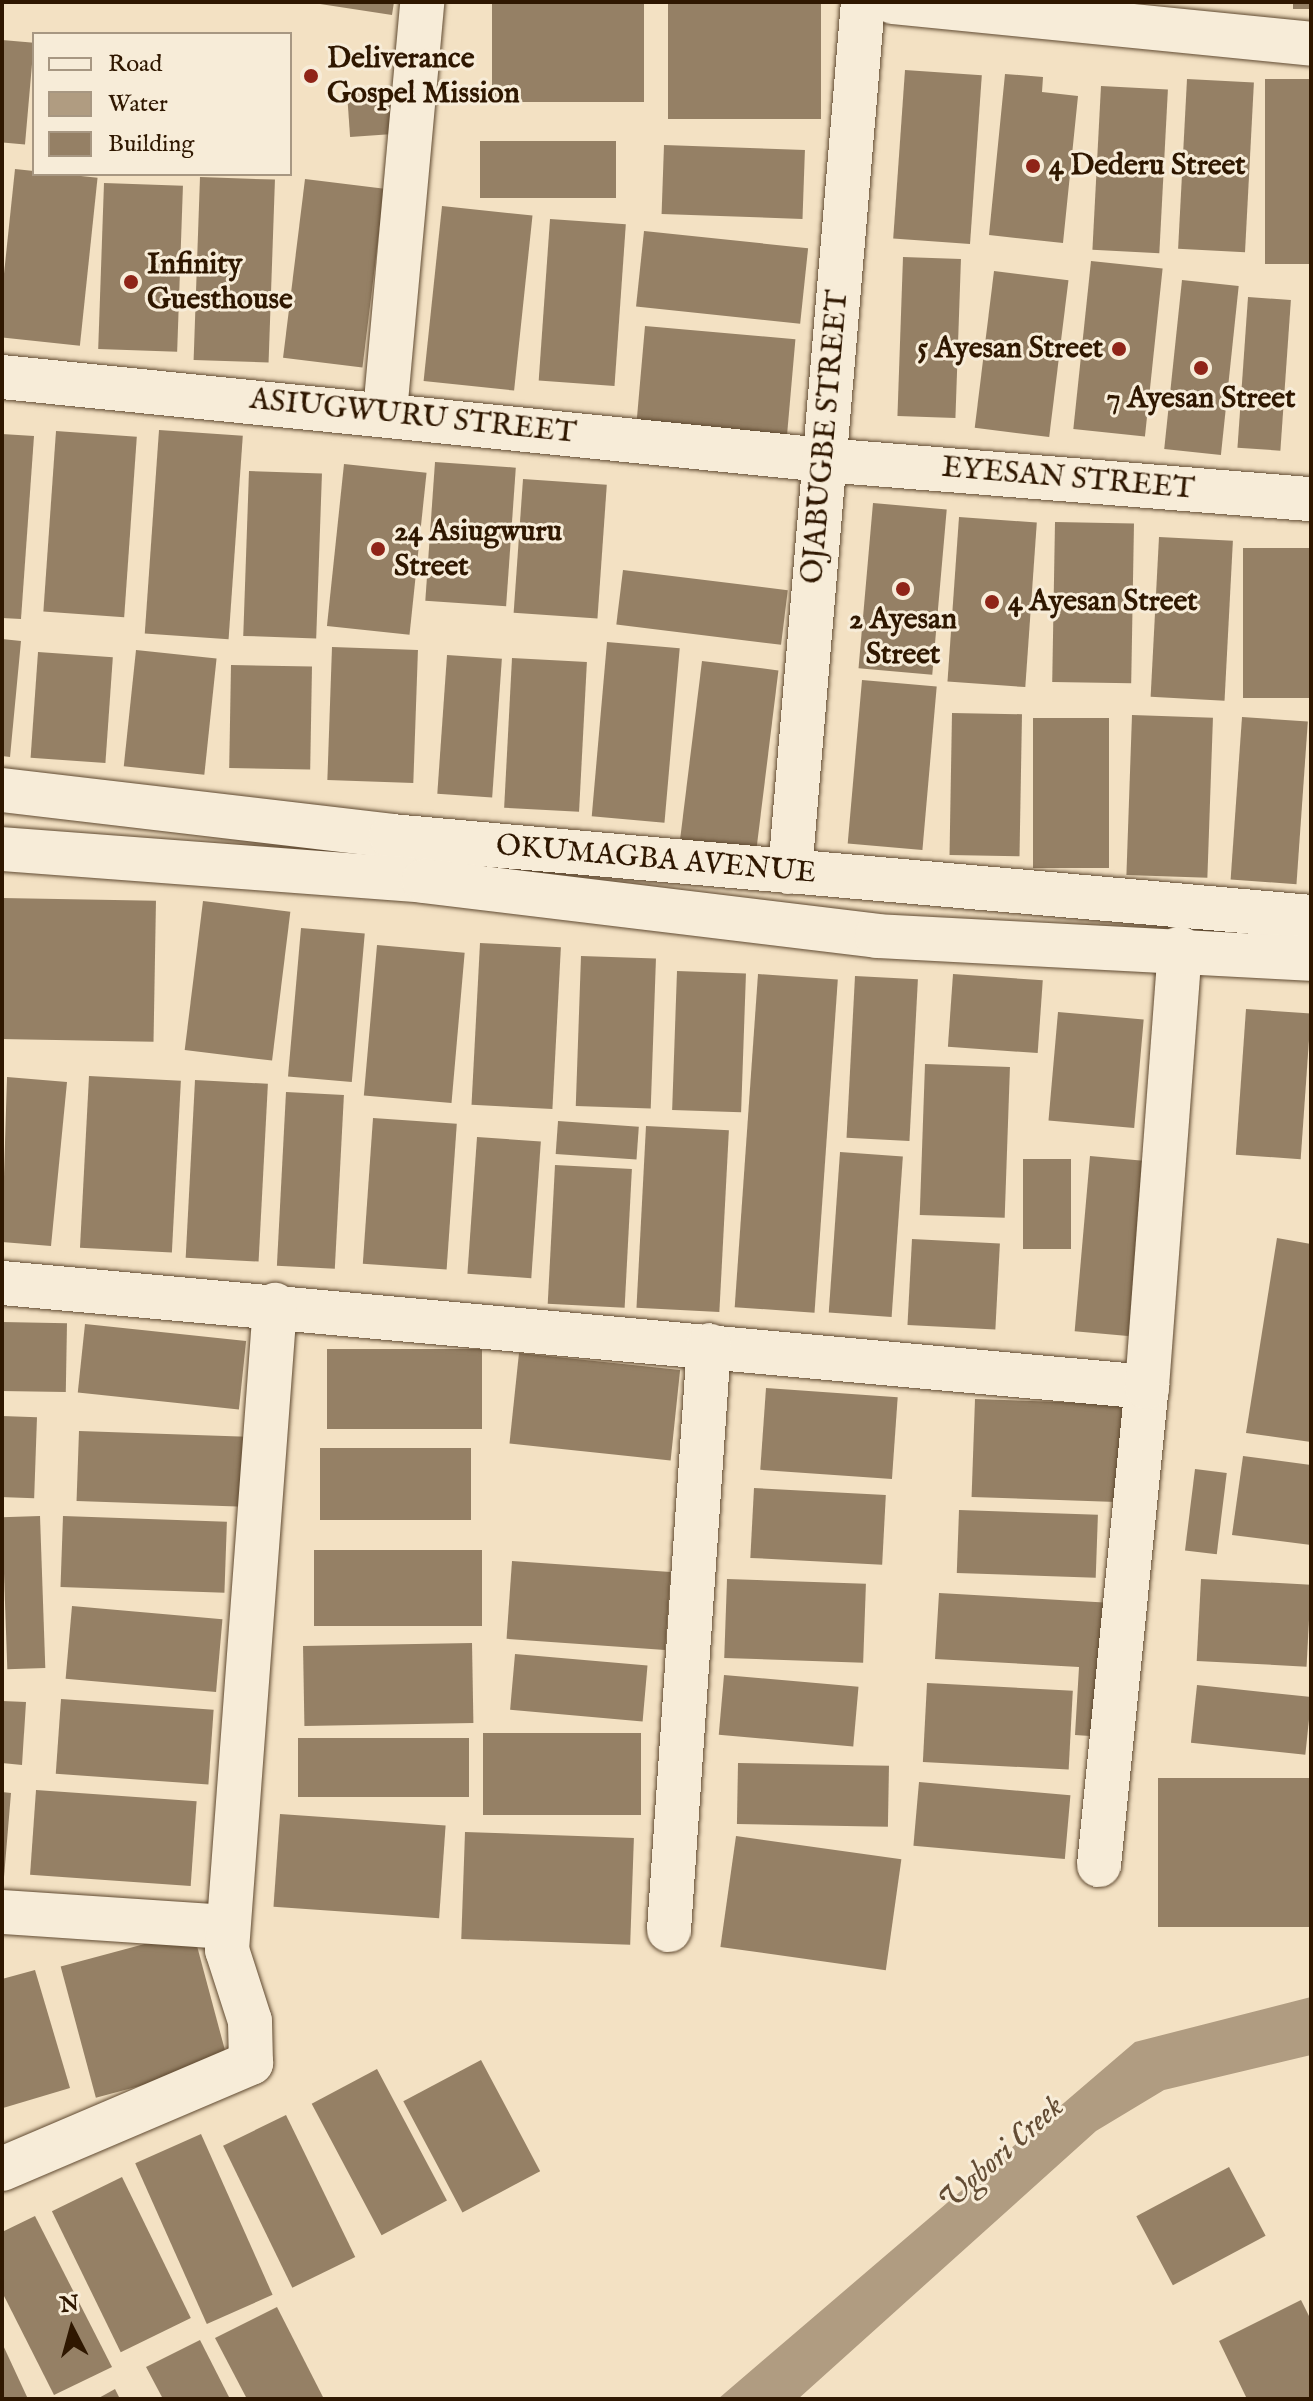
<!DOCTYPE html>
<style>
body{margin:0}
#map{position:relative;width:1313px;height:2401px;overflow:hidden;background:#f3e1c3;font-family:"IM FELL English",serif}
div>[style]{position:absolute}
.water>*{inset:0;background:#b09c81}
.building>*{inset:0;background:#958065;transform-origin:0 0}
.roads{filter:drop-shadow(0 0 2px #604a31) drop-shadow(0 0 2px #604a31)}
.street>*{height:44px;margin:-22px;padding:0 22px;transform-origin:22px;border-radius:22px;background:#f7ecd8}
.secondary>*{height:44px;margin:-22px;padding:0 22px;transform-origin:22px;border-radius:22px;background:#f7ecd8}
.dots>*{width:22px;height:22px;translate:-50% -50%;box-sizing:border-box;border:4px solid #f7ecd8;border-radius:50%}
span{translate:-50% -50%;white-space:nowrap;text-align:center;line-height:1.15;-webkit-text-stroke:6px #f7ecd8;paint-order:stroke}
.poi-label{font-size:30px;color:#2f1700;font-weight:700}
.left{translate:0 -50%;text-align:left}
.right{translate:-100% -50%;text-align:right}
.street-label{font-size:30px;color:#2f1700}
.water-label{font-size:32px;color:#634c34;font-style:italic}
.frame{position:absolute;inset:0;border:4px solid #2f1700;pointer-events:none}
.legend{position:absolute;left:32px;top:32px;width:260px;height:144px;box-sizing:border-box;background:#f7ecd8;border:2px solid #a79782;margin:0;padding:10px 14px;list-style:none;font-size:24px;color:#2f1700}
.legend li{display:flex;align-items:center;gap:16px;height:40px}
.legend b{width:40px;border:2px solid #a79782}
.north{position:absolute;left:32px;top:2289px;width:80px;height:80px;-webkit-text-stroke:6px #f7ecd8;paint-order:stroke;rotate:354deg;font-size:22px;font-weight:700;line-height:32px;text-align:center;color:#2f1700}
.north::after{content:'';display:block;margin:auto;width:28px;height:36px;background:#2f1700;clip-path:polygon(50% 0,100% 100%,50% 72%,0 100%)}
</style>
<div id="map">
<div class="water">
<i style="clip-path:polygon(1311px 1997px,1311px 2055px,1164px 2090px,1096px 2131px,798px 2399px,718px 2399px,1135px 2042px)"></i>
</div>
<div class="building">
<i style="clip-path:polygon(307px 2px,394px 2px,392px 15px)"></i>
<i style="left:492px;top:2px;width:152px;height:100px"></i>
<i style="left:668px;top:2px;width:153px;height:117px"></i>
<i style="left:1293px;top:2px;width:18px;height:7px"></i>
<i style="left:2px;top:40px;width:32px;height:102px;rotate:5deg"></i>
<i style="left:905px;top:70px;width:77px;height:169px;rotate:4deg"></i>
<i style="clip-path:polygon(1005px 74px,1043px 77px,1042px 92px,1078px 96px,1063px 243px,989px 235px)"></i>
<i style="left:1187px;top:79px;width:67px;height:170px;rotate:3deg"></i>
<i style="left:1265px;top:79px;width:46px;height:185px"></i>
<i style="left:1101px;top:86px;width:67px;height:164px;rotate:3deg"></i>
<i style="left:390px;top:91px;width:43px;height:43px;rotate:86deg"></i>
<i style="left:480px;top:141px;width:136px;height:57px"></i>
<i style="left:664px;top:145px;width:141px;height:69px;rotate:2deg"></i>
<i style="left:15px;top:169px;width:83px;height:169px;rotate:6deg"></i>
<i style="left:200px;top:177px;width:75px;height:183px;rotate:2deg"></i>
<i style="left:305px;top:179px;width:80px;height:180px;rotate:7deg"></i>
<i style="left:104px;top:183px;width:79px;height:166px;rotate:2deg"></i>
<i style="left:442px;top:206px;width:91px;height:176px;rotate:6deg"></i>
<i style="left:550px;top:219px;width:76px;height:162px;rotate:4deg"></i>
<i style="left:644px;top:231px;width:165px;height:76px;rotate:6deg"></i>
<i style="left:903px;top:257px;width:58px;height:159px;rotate:2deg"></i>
<i style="left:1091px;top:261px;width:72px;height:169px;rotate:6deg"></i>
<i style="left:994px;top:271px;width:75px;height:158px;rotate:7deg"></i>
<i style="left:1182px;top:280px;width:57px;height:170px;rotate:6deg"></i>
<i style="left:1248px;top:297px;width:43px;height:151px;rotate:4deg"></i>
<i style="left:645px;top:326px;width:151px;height:103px;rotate:5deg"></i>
<i style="left:159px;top:430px;width:84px;height:204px;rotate:4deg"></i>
<i style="left:56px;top:431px;width:81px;height:181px;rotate:4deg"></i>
<i style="clip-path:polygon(2px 434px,34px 436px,21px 619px,2px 618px)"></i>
<i style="left:435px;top:462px;width:81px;height:139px;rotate:4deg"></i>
<i style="left:344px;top:464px;width:83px;height:163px;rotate:6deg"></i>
<i style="left:249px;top:471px;width:73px;height:165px;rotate:2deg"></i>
<i style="left:523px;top:479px;width:84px;height:134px;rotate:4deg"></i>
<i style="left:873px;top:503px;width:74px;height:166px;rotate:5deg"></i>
<i style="left:959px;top:517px;width:78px;height:165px;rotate:4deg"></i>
<i style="left:1055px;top:522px;width:79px;height:160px;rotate:1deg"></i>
<i style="left:1159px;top:537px;width:74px;height:160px;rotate:3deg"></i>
<i style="left:1311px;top:548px;width:150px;height:68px;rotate:90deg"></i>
<i style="left:623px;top:570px;width:166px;height:55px;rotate:7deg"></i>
<i style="clip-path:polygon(2px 639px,21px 641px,10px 757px,2px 756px)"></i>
<i style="left:607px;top:642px;width:73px;height:175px;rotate:5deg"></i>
<i style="left:332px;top:647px;width:86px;height:133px;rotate:2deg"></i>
<i style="left:136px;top:650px;width:81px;height:117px;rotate:6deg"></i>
<i style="left:38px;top:652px;width:75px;height:106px;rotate:4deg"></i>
<i style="left:447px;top:655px;width:55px;height:139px;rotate:4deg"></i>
<i style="left:512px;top:658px;width:75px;height:150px;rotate:3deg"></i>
<i style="left:702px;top:661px;width:77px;height:180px;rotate:7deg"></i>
<i style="left:231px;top:665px;width:81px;height:103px;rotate:1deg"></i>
<i style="left:862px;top:680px;width:75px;height:164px;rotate:5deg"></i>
<i style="left:952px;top:713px;width:70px;height:142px;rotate:1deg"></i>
<i style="left:1132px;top:715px;width:81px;height:160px;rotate:2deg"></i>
<i style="left:1242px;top:717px;width:66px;height:163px;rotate:4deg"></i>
<i style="left:1109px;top:718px;width:150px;height:76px;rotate:90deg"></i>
<i style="left:2px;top:898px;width:154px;height:141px;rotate:1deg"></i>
<i style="left:203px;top:901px;width:88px;height:150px;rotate:7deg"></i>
<i style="left:301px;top:928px;width:64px;height:149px;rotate:5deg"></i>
<i style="left:480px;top:943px;width:81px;height:162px;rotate:3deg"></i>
<i style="left:377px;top:945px;width:88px;height:151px;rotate:5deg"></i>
<i style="left:581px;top:956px;width:75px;height:150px;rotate:2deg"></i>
<i style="left:677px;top:971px;width:69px;height:139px;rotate:2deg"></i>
<i style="left:758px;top:974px;width:80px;height:334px;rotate:4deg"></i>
<i style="left:953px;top:974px;width:90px;height:73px;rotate:4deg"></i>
<i style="left:855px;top:976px;width:63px;height:162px;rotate:3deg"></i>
<i style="left:1246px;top:1009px;width:65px;height:146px;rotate:4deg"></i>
<i style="left:1058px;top:1012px;width:86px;height:109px;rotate:5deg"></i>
<i style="left:925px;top:1064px;width:85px;height:151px;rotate:2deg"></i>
<i style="left:89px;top:1076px;width:92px;height:172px;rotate:3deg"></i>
<i style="clip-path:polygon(7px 1077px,67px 1082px,51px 1246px,2px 1242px)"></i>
<i style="left:195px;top:1080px;width:73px;height:178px;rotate:3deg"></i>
<i style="left:286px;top:1092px;width:58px;height:174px;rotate:3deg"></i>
<i style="left:373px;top:1118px;width:84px;height:146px;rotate:4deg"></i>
<i style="left:558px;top:1121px;width:81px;height:33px;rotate:4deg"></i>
<i style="left:646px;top:1126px;width:83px;height:182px;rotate:3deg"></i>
<i style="left:477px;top:1137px;width:64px;height:137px;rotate:4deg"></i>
<i style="left:840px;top:1152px;width:63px;height:161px;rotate:4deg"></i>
<i style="left:1090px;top:1156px;width:62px;height:176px;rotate:5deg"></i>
<i style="left:1023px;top:1159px;width:48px;height:90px"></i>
<i style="left:555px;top:1165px;width:77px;height:139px;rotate:3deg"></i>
<i style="clip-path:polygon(1277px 1238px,1311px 1244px,1311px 1442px,1246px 1433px)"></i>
<i style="left:912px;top:1239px;width:88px;height:86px;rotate:3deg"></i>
<i style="left:2px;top:1322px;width:65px;height:69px;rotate:1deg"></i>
<i style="left:85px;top:1324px;width:162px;height:69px;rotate:6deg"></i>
<i style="left:327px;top:1349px;width:155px;height:80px"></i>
<i style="left:519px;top:1353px;width:162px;height:91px;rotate:6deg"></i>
<i style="left:766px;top:1388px;width:132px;height:82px;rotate:4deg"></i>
<i style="left:975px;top:1399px;width:152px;height:98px;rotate:2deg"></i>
<i style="left:2px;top:1416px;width:35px;height:81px;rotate:2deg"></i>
<i style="left:79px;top:1431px;width:168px;height:70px;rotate:2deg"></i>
<i style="left:320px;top:1448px;width:151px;height:72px"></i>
<i style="clip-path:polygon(1243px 1456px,1311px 1465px,1311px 1545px,1232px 1535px)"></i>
<i style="left:1195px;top:1469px;width:32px;height:82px;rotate:7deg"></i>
<i style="left:754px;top:1488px;width:132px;height:70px;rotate:3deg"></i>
<i style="left:959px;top:1510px;width:139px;height:63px;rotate:2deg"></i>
<i style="left:40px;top:1516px;width:152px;height:38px;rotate:88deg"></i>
<i style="left:63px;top:1516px;width:164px;height:71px;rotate:2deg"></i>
<i style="left:314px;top:1550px;width:168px;height:76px"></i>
<i style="left:512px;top:1561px;width:159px;height:78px;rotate:4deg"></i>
<i style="left:727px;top:1579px;width:139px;height:79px;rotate:2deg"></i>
<i style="left:1201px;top:1579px;width:110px;height:82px;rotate:3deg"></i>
<i style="clip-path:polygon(939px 1593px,1113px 1603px,1105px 1737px,1075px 1735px,1079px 1667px,935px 1659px)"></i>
<i style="left:72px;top:1606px;width:151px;height:73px;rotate:5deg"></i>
<i style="left:472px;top:1643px;width:80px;height:169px;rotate:89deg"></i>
<i style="left:515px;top:1654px;width:133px;height:56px;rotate:5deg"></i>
<i style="left:724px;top:1675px;width:135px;height:60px;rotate:5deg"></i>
<i style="left:927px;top:1683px;width:146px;height:79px;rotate:3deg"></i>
<i style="left:1197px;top:1685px;width:115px;height:58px;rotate:6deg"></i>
<i style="left:61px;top:1699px;width:153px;height:75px;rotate:4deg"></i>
<i style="clip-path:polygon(2px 1701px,26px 1702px,22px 1765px,2px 1763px)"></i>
<i style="left:483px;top:1733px;width:158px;height:82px"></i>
<i style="left:298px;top:1738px;width:171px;height:59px"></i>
<i style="left:738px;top:1763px;width:151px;height:61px;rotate:1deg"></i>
<i style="left:1311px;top:1778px;width:149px;height:153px;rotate:90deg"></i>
<i style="left:919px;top:1782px;width:152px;height:64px;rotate:5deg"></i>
<i style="left:36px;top:1790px;width:161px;height:85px;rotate:4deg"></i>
<i style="clip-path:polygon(2px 1792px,11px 1793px,4px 1877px,2px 1877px)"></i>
<i style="left:280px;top:1814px;width:166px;height:93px;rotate:4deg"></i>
<i style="left:465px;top:1832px;width:169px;height:107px;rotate:2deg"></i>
<i style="left:736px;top:1836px;width:167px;height:112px;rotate:8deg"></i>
<i style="left:193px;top:1931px;width:136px;height:137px;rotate:75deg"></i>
<i style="clip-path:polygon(35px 1970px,70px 2088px,3px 2108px,2px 1979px)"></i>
<i style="left:481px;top:2060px;width:126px;height:88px;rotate:62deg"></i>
<i style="left:377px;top:2069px;width:149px;height:74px;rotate:62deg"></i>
<i style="left:286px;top:2115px;width:158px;height:70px;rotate:64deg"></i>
<i style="left:201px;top:2134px;width:176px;height:72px;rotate:66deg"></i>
<i style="left:1229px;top:2167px;width:78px;height:105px;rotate:62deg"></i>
<i style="left:122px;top:2177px;width:157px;height:78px;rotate:64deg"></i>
<i style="clip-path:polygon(35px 2216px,112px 2367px,54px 2395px,2px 2292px,2px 2232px)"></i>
<i style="clip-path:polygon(1301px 2300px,1311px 2320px,1311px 2399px,1247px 2399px,1219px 2341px)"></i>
<i style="clip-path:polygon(277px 2307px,324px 2399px,247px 2399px,215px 2338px)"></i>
<i style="clip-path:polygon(200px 2340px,230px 2399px,163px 2399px,146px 2367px)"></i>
<i style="clip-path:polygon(2px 2343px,28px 2399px,2px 2399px)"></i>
<i style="clip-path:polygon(115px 2389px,120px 2399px,97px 2399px)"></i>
</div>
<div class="roads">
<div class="street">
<i style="left:893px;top:2px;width:420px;rotate:5.7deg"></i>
<i style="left:2px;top:377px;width:826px;rotate:5.77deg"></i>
<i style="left:824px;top:460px;width:489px;rotate:4.6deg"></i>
<i style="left:385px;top:412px;width:412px;rotate:-84.8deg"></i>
<i style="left:790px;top:872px;width:873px;rotate:-85.2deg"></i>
<i style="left:2px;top:1283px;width:1150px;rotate:5.19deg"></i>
<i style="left:1099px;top:1865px;width:480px;rotate:-84.3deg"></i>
<i style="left:1147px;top:1387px;width:440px;rotate:-85.7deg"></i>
<i style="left:2px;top:1912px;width:226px;rotate:3.8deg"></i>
<i style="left:669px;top:1930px;width:586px;rotate:-86.09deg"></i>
<i style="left:2px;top:2169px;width:271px;rotate:-23.1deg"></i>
<i style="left:251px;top:2063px;width:42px;rotate:-91.4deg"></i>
<i style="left:250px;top:2021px;width:75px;rotate:-107.9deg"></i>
<i style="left:227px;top:1950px;width:647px;rotate:-85.74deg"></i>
</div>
<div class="secondary">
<i style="left:2px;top:790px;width:392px;rotate:6.7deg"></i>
<i style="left:391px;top:836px;width:924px;rotate:5.03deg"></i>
<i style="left:2px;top:849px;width:423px;rotate:4.3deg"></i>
<i style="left:424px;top:881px;width:456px;rotate:6.9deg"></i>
<i style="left:877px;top:936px;width:435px;rotate:3deg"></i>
</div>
</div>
<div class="dots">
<i style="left:311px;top:76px;background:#8f2418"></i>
<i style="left:1033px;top:166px;background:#8f2418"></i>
<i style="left:131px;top:282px;background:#8f2418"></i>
<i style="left:1119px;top:349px;background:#8f2418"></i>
<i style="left:1201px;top:368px;background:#8f2418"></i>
<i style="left:378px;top:549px;background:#8f2418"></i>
<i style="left:903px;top:589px;background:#8f2418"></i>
<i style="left:992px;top:602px;background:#8f2418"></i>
</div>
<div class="poi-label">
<span class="left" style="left:327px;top:76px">Deliverance<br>Gospel Mission</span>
<span class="left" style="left:1049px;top:166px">4 Dederu Street</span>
<span class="left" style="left:147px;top:282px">Infinity<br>Guesthouse</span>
<span class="right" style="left:1103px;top:349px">5 Ayesan Street</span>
<span style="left:1201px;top:399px">7 Ayesan Street</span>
<span class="left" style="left:394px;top:549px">24 Asiugwuru<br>Street</span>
<span class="left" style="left:1008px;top:602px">4 Ayesan Street</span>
<span style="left:903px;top:637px">2 Ayesan<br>Street</span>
</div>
<div class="street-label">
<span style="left:413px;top:417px;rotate:6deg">ASIUGWURU STREET</span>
<span style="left:826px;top:437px;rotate:-85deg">OJABUGBE STREET</span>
<span style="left:1068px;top:479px;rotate:5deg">EYESAN STREET</span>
<span style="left:656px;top:860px;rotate:5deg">OKUMAGBA AVENUE</span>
</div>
<div class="water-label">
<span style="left:1002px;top:2155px;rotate:-42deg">Ugbori Creek</span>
</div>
<div class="frame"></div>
<ul class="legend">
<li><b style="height:10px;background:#f7ecd8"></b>Road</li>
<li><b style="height:22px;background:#b09c81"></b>Water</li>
<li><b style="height:22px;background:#958065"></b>Building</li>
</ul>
<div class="north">N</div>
</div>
